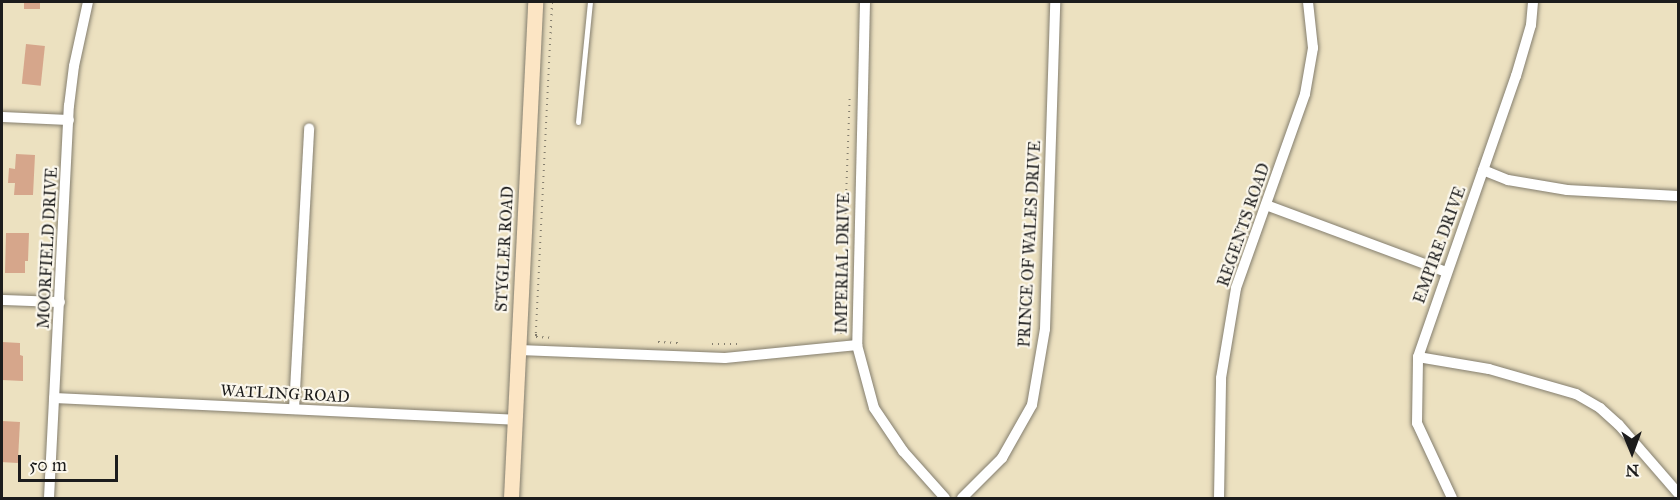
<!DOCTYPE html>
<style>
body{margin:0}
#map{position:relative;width:1680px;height:500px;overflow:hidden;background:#ece1c0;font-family:"IM FELL Great Primer",serif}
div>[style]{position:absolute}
.building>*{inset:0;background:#d6a68b;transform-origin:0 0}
.path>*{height:2px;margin-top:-1px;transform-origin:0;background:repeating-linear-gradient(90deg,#847e6e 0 1.5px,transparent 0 6px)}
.roads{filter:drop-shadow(0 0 2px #847e6e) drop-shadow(0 0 2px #847e6e)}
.service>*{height:5px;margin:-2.5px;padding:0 2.5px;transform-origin:2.5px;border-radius:2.5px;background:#fff}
.minor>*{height:10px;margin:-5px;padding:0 5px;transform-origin:5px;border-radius:5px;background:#fff}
.secondary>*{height:15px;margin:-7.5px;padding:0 7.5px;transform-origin:7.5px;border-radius:7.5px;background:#fce5c4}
span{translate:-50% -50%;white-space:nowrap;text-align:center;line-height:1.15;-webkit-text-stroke:4.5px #fbf7ec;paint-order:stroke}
.street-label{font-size:16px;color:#1c1c1c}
.frame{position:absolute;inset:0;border:3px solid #1c1c1c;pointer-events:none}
.north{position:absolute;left:1602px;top:422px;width:60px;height:60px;-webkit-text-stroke:4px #fbf7ec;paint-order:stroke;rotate:179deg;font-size:16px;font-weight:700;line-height:24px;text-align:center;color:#1c1c1c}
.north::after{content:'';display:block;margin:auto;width:21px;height:27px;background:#1c1c1c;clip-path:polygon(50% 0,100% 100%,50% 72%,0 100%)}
.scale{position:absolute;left:18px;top:455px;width:100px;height:27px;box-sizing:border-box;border:3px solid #1c1c1c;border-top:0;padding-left:8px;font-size:18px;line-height:21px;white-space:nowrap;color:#1c1c1c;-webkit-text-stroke:4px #fbf7ec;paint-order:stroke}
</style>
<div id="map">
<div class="building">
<i style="left:24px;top:2px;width:16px;height:7px"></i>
<i style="left:26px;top:44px;width:19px;height:40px;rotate:6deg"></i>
<i style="clip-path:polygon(16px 154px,35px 155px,33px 195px,14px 195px,15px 183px,8px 183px,9px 168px,15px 169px)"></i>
<i style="clip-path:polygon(6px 233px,29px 233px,28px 261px,25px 261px,25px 273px,5px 273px)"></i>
<i style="clip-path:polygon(2px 342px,20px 343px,20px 355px,23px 356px,23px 381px,2px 380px)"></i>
<i style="left:2px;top:421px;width:18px;height:41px;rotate:3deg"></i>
</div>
<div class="path">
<i style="left:552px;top:2px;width:332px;rotate:92.8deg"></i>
<i style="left:536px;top:334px;width:3px;rotate:90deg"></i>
<i style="left:536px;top:337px;width:18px;rotate:3deg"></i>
<i style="left:841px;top:334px;width:240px;rotate:-87.9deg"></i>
<i style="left:658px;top:342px;width:22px;rotate:3deg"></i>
<i style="left:712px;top:344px;width:25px"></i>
</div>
<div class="roads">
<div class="service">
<i style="left:578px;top:122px;width:121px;rotate:-84.3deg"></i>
</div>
<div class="minor">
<i style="left:865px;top:2px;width:343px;rotate:91.3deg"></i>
<i style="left:857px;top:345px;width:65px;rotate:74.9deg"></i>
<i style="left:874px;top:408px;width:52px;rotate:56deg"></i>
<i style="left:903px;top:451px;width:63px;rotate:48.2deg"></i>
<i style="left:2px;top:117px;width:67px;rotate:2.6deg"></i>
<i style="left:1483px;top:170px;width:27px;rotate:22deg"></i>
<i style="left:1508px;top:180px;width:60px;rotate:9.6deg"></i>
<i style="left:1567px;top:190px;width:111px;rotate:3.1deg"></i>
<i style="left:1266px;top:205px;width:192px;rotate:20.4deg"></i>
<i style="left:2px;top:300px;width:58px;rotate:2deg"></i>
<i style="left:519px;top:350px;width:206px;rotate:2.2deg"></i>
<i style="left:725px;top:358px;width:133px;rotate:-5.6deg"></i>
<i style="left:1418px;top:357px;width:72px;rotate:9.6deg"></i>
<i style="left:1489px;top:369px;width:91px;rotate:16deg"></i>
<i style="left:1576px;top:394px;width:28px;rotate:30deg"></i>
<i style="left:1600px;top:408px;width:25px;rotate:42deg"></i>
<i style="left:1619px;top:425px;width:90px;rotate:49.1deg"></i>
<i style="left:54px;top:398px;width:462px;rotate:2.7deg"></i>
<i style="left:294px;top:409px;width:281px;rotate:-86.9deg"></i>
<i style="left:49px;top:498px;width:393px;rotate:-87.1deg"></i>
<i style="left:69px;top:106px;width:40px;rotate:-82.9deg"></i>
<i style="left:74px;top:66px;width:66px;rotate:-77.7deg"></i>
<i style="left:962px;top:498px;width:57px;rotate:-45deg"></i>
<i style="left:1002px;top:458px;width:61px;rotate:-60.5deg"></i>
<i style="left:1032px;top:405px;width:77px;rotate:-80.3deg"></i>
<i style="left:1045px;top:329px;width:327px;rotate:-88.2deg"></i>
<i style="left:1219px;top:498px;width:120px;rotate:-89deg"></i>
<i style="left:1221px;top:378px;width:91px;rotate:-80.5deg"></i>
<i style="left:1236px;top:288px;width:206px;rotate:-70.4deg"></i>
<i style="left:1305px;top:94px;width:47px;rotate:-80.1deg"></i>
<i style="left:1313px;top:48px;width:46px;rotate:-96.2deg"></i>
<i style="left:1452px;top:498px;width:83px;rotate:-115deg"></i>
<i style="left:1417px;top:423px;width:66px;rotate:-89.1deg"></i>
<i style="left:1418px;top:357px;width:298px;rotate:-70.8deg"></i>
<i style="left:1516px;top:76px;width:53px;rotate:-73.6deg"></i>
<i style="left:1531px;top:25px;width:23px;rotate:-85deg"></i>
</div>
<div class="secondary">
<i style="left:511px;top:498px;width:497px;rotate:-87.2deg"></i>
</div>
</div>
<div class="street-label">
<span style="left:1244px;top:225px;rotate:-71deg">REGENTS ROAD</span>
<span style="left:1030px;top:244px;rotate:-87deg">PRINCE OF WALES DRIVE</span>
<span style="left:1440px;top:245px;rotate:-70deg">EMPIRE DRIVE</span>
<span style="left:48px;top:248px;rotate:-87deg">MOORFIELD DRIVE</span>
<span style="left:505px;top:249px;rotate:-87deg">STYGLER ROAD</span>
<span style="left:843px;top:263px;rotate:-89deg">IMPERIAL DRIVE</span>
<span style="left:285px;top:394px;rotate:3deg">WATLING ROAD</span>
</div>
<div class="frame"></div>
<div class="north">N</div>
<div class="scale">50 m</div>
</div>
